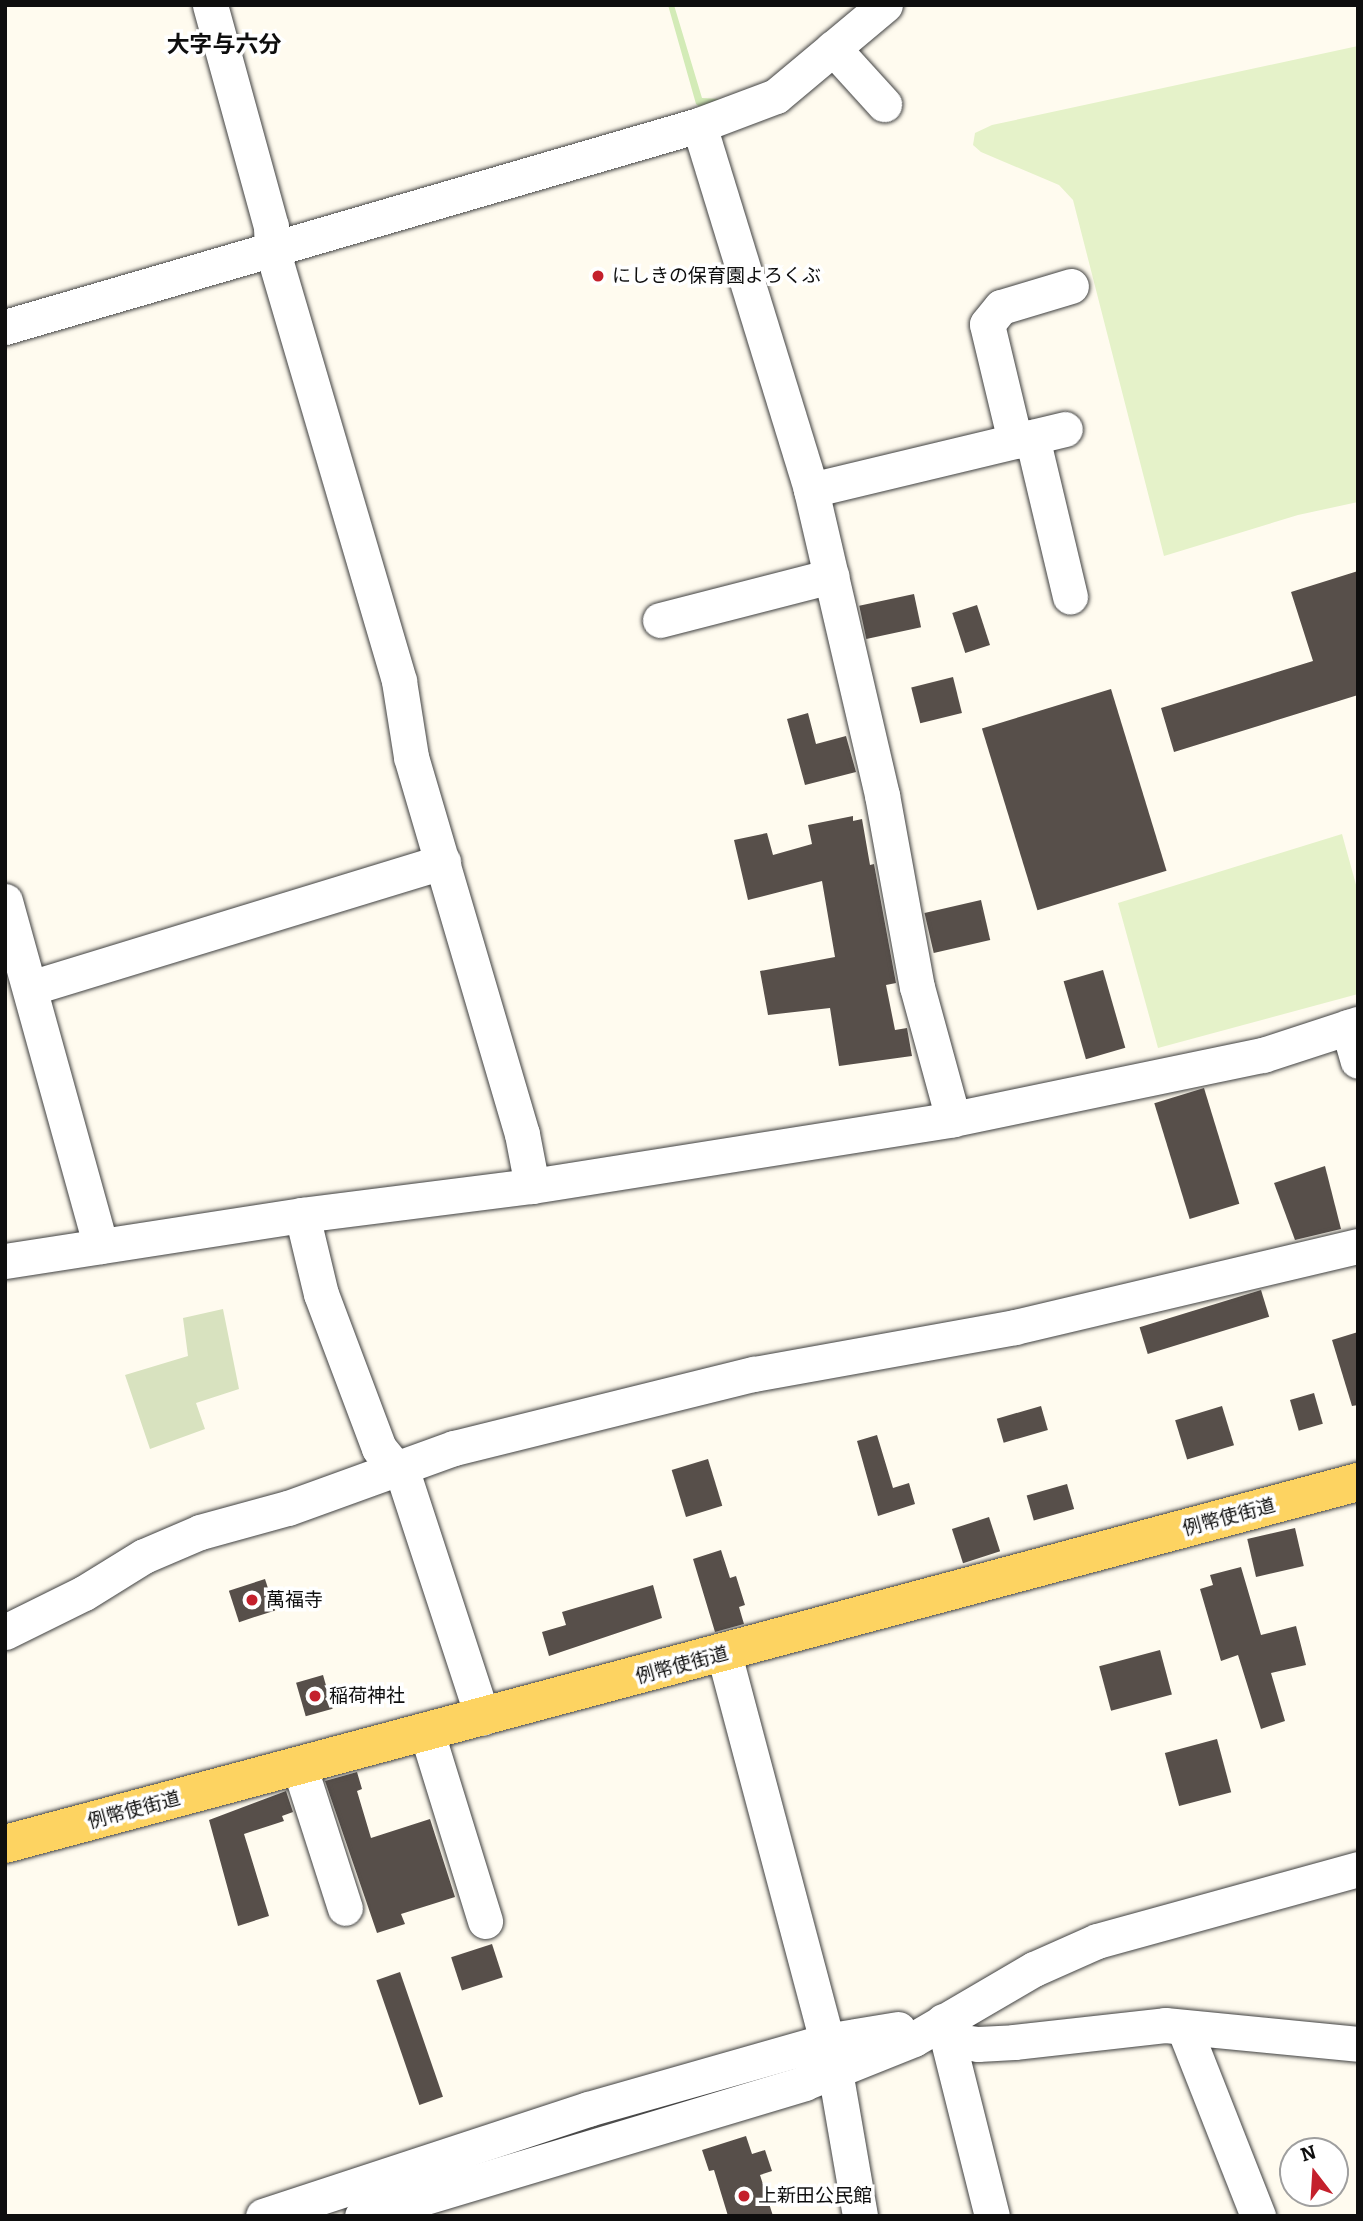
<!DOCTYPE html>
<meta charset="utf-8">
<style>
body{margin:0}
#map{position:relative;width:1363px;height:2221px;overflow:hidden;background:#fffbef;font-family:Bitter,"Noto Sans JP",serif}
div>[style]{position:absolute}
.green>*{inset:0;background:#d3ebb7}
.cemetery>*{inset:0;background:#d8e2bf}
.pitch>*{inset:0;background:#e5f2c9}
.building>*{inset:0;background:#574f4a;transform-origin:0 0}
.roads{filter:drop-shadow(0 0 2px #414141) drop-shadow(0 0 2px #414141)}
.minor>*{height:35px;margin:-17.5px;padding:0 17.5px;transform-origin:17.5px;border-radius:17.5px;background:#fff}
.major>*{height:38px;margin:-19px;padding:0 19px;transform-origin:19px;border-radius:19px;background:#fdd361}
.dots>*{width:19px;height:19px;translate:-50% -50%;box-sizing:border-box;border:4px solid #fff;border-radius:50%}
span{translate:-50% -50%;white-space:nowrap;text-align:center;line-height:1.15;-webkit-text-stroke:7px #fff;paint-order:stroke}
.poi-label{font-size:19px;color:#0e0e0e}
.left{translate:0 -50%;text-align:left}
.street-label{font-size:19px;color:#0e0e0e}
.quarter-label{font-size:23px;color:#0e0e0e;font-weight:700}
.frame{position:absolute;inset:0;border:7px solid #0e0e0e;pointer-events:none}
.north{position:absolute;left:1279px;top:2137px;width:70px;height:70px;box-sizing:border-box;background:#fff;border:2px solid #9f9f9f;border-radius:50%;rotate:343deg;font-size:19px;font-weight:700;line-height:28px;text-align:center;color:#0e0e0e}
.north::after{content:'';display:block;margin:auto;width:24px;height:32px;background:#c4202c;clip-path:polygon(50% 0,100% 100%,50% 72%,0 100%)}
</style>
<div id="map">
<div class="green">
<i style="clip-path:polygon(668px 5px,674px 5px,702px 98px,720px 99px,770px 86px,702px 109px,696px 104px)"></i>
</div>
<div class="cemetery">
<i style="clip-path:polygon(223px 1309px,239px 1389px,196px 1403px,205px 1429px,150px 1449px,125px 1375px,188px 1356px,183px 1318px)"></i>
</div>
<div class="pitch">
<i style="clip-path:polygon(1358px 46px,1358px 502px,1298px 515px,1164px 556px,1073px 200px,1059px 185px,981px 152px,973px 145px,975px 133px,992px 125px)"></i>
<i style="clip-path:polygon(1342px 834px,1358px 892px,1358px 994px,1158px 1048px,1118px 903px)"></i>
</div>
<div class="building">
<i style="clip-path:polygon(1358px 571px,1358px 695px,1174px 752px,1161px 708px,1313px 661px,1291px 592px)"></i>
<i style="left:914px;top:594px;width:34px;height:56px;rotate:78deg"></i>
<i style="left:977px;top:605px;width:42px;height:26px;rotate:72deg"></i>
<i style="left:953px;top:677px;width:37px;height:43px;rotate:76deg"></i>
<i style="left:1111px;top:689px;width:190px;height:135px;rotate:73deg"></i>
<i style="clip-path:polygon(808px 713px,816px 744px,846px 736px,856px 772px,805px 785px,787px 719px)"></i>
<i style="clip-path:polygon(853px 816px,853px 821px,862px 819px,870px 865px,874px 864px,896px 983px,886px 985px,895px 1030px,907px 1028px,912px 1056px,839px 1066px,830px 1008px,768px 1015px,760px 971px,835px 957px,822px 881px,748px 900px,734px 840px,767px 833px,773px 855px,812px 844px,808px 825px)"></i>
<i style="left:981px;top:900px;width:41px;height:58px;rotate:77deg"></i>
<i style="left:1103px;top:970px;width:81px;height:41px;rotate:74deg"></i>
<i style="left:1204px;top:1088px;width:121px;height:52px;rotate:73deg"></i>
<i style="clip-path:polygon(1325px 1166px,1341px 1229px,1295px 1240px,1274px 1183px)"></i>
<i style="left:1261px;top:1290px;width:28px;height:127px;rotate:73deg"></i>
<i style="clip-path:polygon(1358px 1332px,1358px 1405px,1352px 1406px,1332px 1340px)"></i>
<i style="left:1314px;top:1393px;width:32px;height:25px;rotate:74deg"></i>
<i style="left:1041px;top:1406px;width:25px;height:46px;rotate:74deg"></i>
<i style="left:1222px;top:1406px;width:41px;height:49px;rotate:73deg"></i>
<i style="clip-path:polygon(877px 1435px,893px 1488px,909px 1483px,915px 1504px,878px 1516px,857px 1441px)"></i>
<i style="left:708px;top:1459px;width:49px;height:38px;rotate:73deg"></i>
<i style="left:1067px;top:1484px;width:26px;height:42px;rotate:74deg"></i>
<i style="left:989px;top:1517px;width:36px;height:39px;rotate:72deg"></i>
<i style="left:1295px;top:1528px;width:39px;height:49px;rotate:77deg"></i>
<i style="clip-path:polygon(721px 1550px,730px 1578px,736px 1576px,745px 1605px,739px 1607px,744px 1624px,715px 1632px,693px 1559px)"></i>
<i style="clip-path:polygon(1241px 1567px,1261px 1635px,1296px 1626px,1306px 1665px,1271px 1673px,1285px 1721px,1261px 1729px,1238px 1655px,1221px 1661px,1200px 1589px,1213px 1585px,1210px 1575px)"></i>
<i style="left:265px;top:1579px;width:33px;height:38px;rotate:72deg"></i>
<i style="clip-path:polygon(653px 1585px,662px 1618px,549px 1656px,542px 1632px,566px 1625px,562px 1612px)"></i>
<i style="left:1160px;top:1650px;width:46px;height:63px;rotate:75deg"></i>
<i style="left:323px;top:1675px;width:35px;height:28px;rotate:74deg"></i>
<i style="left:1217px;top:1739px;width:55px;height:54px;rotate:75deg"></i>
<i style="clip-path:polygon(357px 1772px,362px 1789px,357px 1791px,371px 1838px,430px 1819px,455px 1897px,401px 1914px,405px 1924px,377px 1933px,325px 1781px)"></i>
<i style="clip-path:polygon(286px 1791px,293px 1812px,282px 1816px,284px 1821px,244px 1834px,269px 1916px,238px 1926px,209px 1820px)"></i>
<i style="left:492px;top:1944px;width:35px;height:43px;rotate:72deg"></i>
<i style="left:400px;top:1972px;width:132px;height:25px;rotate:71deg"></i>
<i style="clip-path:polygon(746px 2136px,752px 2154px,765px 2150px,772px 2171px,760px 2175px,773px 2216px,728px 2216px,714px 2170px,709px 2171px,702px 2150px)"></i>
</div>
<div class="roads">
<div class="minor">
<i style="left:210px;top:5px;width:229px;rotate:74.6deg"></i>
<i style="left:271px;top:226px;width:23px;rotate:88deg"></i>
<i style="left:272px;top:249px;width:450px;rotate:73.6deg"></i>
<i style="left:399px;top:681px;width:77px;rotate:81deg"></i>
<i style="left:411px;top:757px;width:393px;rotate:73.6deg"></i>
<i style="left:522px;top:1134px;width:53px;rotate:79.1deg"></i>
<i style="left:833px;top:48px;width:76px;rotate:47.7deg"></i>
<i style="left:699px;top:125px;width:382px;rotate:72.9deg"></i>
<i style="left:811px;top:490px;width:313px;rotate:76.9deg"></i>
<i style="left:882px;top:795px;width:195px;rotate:79.7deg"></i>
<i style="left:917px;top:987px;width:137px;rotate:74.7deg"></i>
<i style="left:5px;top:327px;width:723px;rotate:-16.23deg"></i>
<i style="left:699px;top:125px;width:82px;rotate:-20.6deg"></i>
<i style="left:776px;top:96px;width:142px;rotate:-39.9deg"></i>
<i style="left:1032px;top:437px;width:164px;rotate:76.6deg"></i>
<i style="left:1015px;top:441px;width:120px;rotate:-103.5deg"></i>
<i style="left:987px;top:324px;width:22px;rotate:-51deg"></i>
<i style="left:1001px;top:307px;width:73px;rotate:-16.7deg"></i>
<i style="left:811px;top:490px;width:261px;rotate:-13.5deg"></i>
<i style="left:660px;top:620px;width:177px;rotate:-14.4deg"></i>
<i style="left:5px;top:901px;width:358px;rotate:74.5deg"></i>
<i style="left:30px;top:988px;width:432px;rotate:-17deg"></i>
<i style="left:1348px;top:1027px;width:35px;rotate:74deg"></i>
<i style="left:302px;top:1215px;width:81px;rotate:76.5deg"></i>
<i style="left:321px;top:1294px;width:165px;rotate:69.4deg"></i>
<i style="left:379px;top:1448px;width:41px;rotate:50.9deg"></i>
<i style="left:405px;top:1480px;width:250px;rotate:71.9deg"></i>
<i style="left:5px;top:1261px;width:301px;rotate:-8.8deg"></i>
<i style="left:302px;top:1215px;width:232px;rotate:-7.2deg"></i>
<i style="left:532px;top:1186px;width:426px;rotate:-9deg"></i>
<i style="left:953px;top:1119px;width:317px;rotate:-11.7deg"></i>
<i style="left:1263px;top:1055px;width:100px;rotate:-18.1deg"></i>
<i style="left:5px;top:1632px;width:88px;rotate:-26.3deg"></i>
<i style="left:84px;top:1593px;width:70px;rotate:-31.7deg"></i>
<i style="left:144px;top:1556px;width:61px;rotate:-23.2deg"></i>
<i style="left:200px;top:1532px;width:91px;rotate:-15.3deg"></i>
<i style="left:288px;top:1508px;width:177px;rotate:-19.9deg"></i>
<i style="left:454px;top:1448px;width:309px;rotate:-13.9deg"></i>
<i style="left:754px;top:1374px;width:265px;rotate:-10.2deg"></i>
<i style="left:1015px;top:1327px;width:352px;rotate:-13.3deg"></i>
<i style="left:724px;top:1654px;width:432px;rotate:75.1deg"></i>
<i style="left:835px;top:2071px;width:147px;rotate:80.2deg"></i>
<i style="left:426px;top:1730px;width:200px;rotate:72.8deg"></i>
<i style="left:299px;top:1765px;width:150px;rotate:72.2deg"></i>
<i style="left:943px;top:2021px;width:201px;rotate:75.9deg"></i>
<i style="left:1184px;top:2028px;width:202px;rotate:68.5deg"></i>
<i style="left:949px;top:2040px;width:29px;rotate:8deg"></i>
<i style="left:978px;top:2044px;width:36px;rotate:-3deg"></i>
<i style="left:1014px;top:2042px;width:152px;rotate:-6.4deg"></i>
<i style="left:1165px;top:2025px;width:194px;rotate:5.6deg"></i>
<i style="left:263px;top:2216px;width:342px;rotate:-18.2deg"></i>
<i style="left:588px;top:2109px;width:248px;rotate:-15.9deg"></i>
<i style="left:826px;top:2041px;width:73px;rotate:-9.5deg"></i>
<i style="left:362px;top:2216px;width:462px;rotate:-16.7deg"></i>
<i style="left:804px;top:2083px;width:118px;rotate:-21.8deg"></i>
<i style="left:914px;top:2039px;width:139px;rotate:-30.3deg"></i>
<i style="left:1034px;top:1969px;width:69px;rotate:-24deg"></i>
<i style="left:1097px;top:1941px;width:271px;rotate:-15.4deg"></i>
</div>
<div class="major">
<i style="left:5px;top:1844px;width:1401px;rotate:-14.98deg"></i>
</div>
</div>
<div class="dots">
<i style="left:598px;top:276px;background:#c4202c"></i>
<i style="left:252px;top:1600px;background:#c4202c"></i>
<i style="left:315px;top:1696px;background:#c4202c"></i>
<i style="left:744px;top:2196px;background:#c4202c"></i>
</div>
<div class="poi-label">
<span class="left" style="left:612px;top:276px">にしきの保育園よろくぶ</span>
<span class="left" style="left:266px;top:1600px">萬福寺</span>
<span class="left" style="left:329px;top:1696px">稲荷神社</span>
<span class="left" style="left:758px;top:2196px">上新田公民館</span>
</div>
<div class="street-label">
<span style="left:1229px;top:1517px;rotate:-15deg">例幣使街道</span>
<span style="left:682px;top:1665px;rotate:-15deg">例幣使街道</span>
<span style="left:134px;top:1810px;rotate:-15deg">例幣使街道</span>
</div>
<div class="quarter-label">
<span style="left:224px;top:44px">大字与六分</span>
</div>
<div class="frame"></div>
<div class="north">N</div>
</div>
